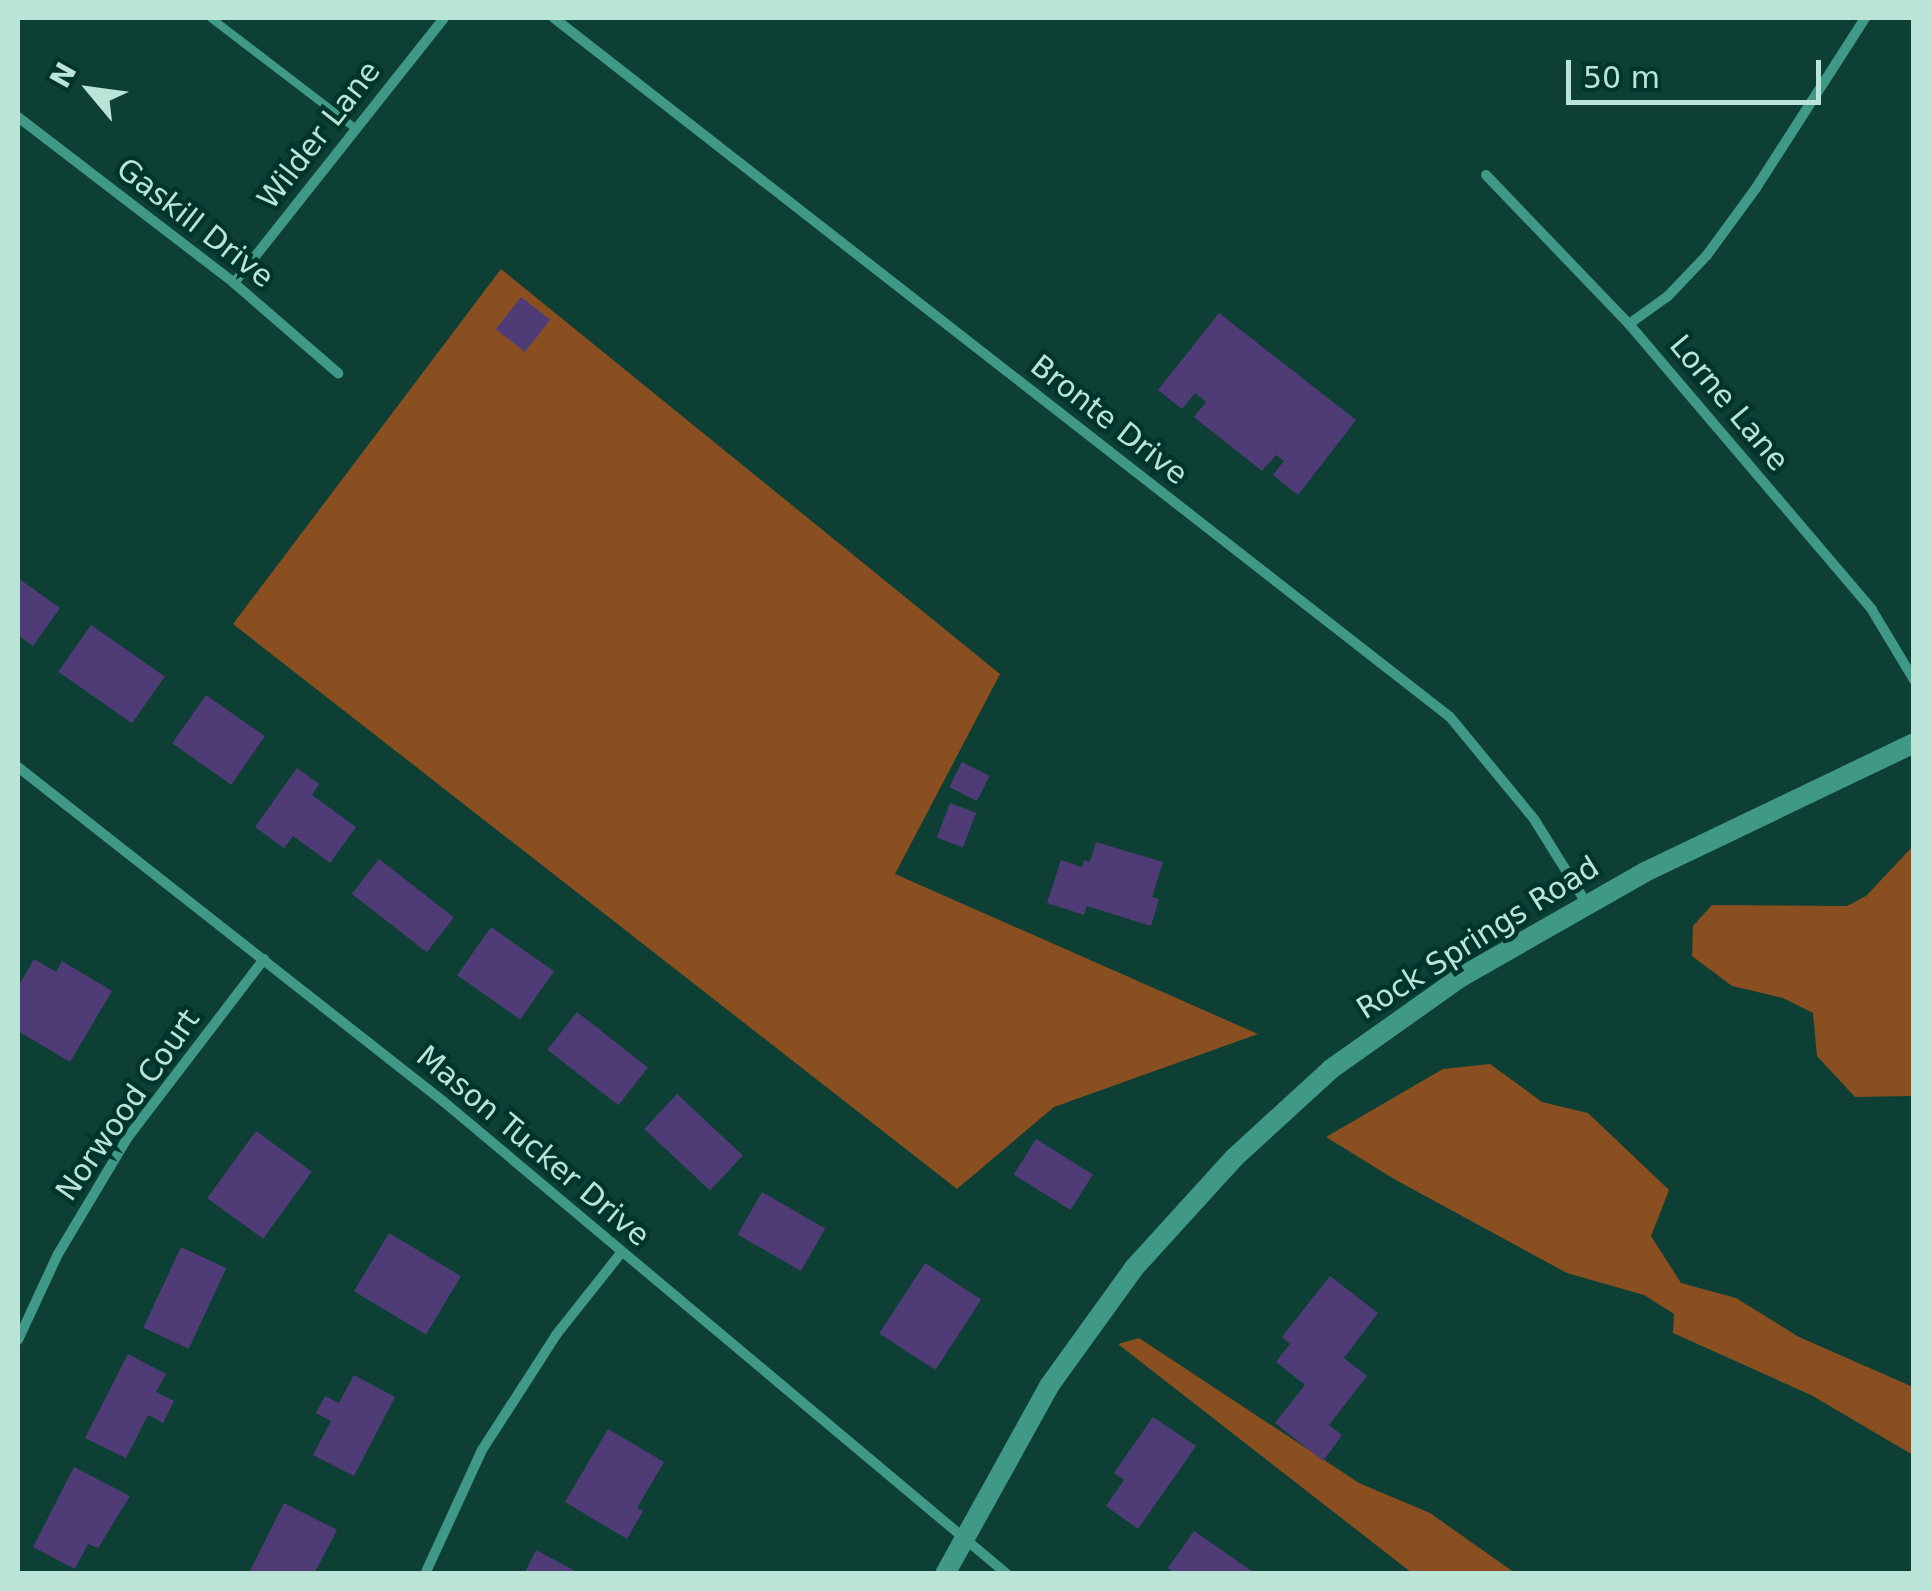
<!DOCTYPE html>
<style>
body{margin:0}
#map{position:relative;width:1931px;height:1591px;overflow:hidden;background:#0e3f35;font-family:"DejaVu Sans",sans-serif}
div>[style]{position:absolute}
.forest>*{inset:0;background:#894f20}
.building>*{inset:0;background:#4f3c77;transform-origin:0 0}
.lane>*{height:8px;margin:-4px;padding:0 4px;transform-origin:4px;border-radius:4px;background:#409986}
.street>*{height:10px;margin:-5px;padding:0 5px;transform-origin:5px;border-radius:5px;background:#409986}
.secondary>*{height:20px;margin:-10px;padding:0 10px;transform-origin:10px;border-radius:10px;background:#409986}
span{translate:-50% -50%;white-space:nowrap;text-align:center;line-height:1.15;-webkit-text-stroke:9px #00352b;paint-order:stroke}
.street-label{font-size:30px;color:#bbe4d9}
.frame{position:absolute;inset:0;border:20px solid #bbe4d9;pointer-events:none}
.north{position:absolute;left:40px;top:40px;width:100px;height:100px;-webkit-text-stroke:8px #00352b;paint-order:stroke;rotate:299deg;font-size:28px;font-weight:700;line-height:40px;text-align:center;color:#bbe4d9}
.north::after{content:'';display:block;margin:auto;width:35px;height:45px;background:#bbe4d9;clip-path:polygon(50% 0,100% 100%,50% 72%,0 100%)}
.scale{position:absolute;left:1566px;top:60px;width:255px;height:45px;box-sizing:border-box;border:5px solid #bbe4d9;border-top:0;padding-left:12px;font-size:30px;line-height:35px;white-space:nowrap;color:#bbe4d9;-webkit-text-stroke:8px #00352b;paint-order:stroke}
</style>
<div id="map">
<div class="forest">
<i style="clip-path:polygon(501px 269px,1000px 674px,895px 874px,1258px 1034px,1054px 1107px,957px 1189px,233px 624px)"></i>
<i style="clip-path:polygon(1913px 846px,1913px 1096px,1855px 1097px,1817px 1056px,1813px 1013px,1783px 998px,1732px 986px,1692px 956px,1693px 926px,1712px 905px,1847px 906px,1866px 896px)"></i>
<i style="clip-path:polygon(1490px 1064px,1542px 1102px,1588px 1113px,1669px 1190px,1651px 1236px,1681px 1283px,1736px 1298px,1799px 1337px,1913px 1387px,1913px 1455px,1811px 1395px,1673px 1333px,1674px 1314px,1644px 1295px,1567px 1273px,1394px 1179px,1326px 1137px,1443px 1069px)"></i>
<i style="clip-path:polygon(1139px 1338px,1359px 1483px,1430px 1513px,1515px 1573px,1412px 1573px,1118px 1344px)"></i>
</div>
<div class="building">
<i style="left:521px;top:297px;width:37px;height:41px;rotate:38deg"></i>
<i style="clip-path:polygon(1219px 313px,1356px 420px,1298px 495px,1273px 475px,1284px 461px,1276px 455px,1262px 471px,1194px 417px,1206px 402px,1195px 393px,1182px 409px,1158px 390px)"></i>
<i style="clip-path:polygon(18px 578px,60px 608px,33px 646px,18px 635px)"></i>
<i style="left:91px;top:625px;width:90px;height:57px;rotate:35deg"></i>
<i style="left:206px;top:695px;width:72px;height:59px;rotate:35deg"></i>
<i style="left:962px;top:762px;width:31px;height:28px;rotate:27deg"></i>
<i style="clip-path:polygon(297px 768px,319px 784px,312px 795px,356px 827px,330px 863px,293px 836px,284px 848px,255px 827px)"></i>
<i style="left:950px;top:803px;width:28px;height:37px;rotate:21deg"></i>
<i style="clip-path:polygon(1096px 842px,1163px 862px,1152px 897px,1159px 899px,1151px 926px,1087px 906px,1084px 915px,1047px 903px,1061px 860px,1082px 867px,1084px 860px,1090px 862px)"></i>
<i style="left:379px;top:859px;width:95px;height:44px;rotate:38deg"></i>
<i style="left:491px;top:927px;width:77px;height:59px;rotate:35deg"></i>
<i style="clip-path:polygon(34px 959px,56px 972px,62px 961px,112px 991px,70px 1062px,18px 1031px,18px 987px)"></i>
<i style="left:577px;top:1012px;width:90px;height:48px;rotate:38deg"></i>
<i style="left:677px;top:1094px;width:90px;height:48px;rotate:43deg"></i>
<i style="left:256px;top:1131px;width:69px;height:83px;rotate:36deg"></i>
<i style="left:1036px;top:1139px;width:67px;height:42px;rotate:32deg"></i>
<i style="left:762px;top:1192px;width:73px;height:49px;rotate:30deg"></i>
<i style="left:389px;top:1233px;width:84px;height:68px;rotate:31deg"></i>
<i style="left:181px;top:1247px;width:50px;height:89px;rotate:25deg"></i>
<i style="left:925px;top:1263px;width:67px;height:84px;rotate:33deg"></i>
<i style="clip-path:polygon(1330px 1276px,1378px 1313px,1344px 1358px,1367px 1376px,1329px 1425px,1342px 1435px,1323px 1461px,1275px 1423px,1305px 1385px,1276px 1362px,1290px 1344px,1282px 1337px)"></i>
<i style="clip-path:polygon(128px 1354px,166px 1374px,156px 1392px,174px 1401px,163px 1423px,148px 1415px,126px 1458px,85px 1438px)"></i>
<i style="clip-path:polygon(354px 1375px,395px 1397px,354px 1476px,313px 1455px,331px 1421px,316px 1413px,325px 1396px,339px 1403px)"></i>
<i style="clip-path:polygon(1153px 1417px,1196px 1446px,1138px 1529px,1106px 1506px,1124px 1480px,1114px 1473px)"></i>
<i style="clip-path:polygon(608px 1429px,664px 1462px,637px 1508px,643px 1511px,627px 1539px,565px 1502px)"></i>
<i style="clip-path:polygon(74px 1467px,130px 1496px,98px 1548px,88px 1544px,75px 1569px,33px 1547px)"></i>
<i style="clip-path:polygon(284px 1503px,337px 1530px,314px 1574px,250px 1571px)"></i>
<i style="clip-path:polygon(1194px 1531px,1256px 1574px,1175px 1574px,1168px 1568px)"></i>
<i style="clip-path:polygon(536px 1550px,581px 1574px,524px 1574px)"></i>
</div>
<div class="lane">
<i style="left:211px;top:18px;width:183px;rotate:37.4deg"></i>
</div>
<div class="street">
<i style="left:554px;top:18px;width:1136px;rotate:37.96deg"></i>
<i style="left:1450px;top:717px;width:132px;rotate:50.5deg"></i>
<i style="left:1534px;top:819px;width:100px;rotate:58.1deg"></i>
<i style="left:18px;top:117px;width:272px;rotate:37.5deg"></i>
<i style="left:234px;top:283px;width:138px;rotate:40.9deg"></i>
<i style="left:1486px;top:175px;width:207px;rotate:46.2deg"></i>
<i style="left:1629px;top:324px;width:375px;rotate:49.6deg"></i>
<i style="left:1872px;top:610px;width:82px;rotate:59deg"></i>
<i style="left:234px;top:283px;width:338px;rotate:-51.6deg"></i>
<i style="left:1629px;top:324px;width:48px;rotate:-35.7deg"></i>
<i style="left:1668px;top:296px;width:57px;rotate:-46.4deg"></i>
<i style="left:1707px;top:255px;width:83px;rotate:-53.8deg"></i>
<i style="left:1756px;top:188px;width:202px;rotate:-57.3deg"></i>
<i style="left:18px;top:767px;width:542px;rotate:38.18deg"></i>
<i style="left:444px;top:1102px;width:735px;rotate:39.98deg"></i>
<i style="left:18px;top:1340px;width:95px;rotate:-65.1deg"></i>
<i style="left:58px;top:1254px;width:136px;rotate:-59.1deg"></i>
<i style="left:128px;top:1137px;width:224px;rotate:-52.6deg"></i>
<i style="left:425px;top:1574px;width:136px;rotate:-65.3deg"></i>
<i style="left:482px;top:1450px;width:137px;rotate:-57.2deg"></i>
<i style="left:556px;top:1335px;width:105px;rotate:-51.6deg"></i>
</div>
<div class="secondary">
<i style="left:945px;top:1574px;width:215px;rotate:-61deg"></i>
<i style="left:1049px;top:1386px;width:145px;rotate:-54.2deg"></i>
<i style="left:1134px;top:1268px;width:149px;rotate:-47.7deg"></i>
<i style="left:1234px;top:1158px;width:132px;rotate:-42.5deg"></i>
<i style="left:1331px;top:1069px;width:159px;rotate:-35.3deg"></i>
<i style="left:1461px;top:977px;width:212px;rotate:-29.7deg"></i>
<i style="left:1645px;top:872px;width:298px;rotate:-25.6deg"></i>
</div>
<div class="street-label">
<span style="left:319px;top:135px;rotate:-52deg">Wilder Lane</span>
<span style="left:195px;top:223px;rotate:38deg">Gaskill Drive</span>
<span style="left:1729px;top:403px;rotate:50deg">Lorne Lane</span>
<span style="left:1109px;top:420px;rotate:38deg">Bronte Drive</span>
<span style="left:1478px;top:938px;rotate:-32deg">Rock Springs Road</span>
<span style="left:128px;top:1105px;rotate:-55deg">Norwood Court</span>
<span style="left:533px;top:1146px;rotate:40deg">Mason Tucker Drive</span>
</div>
<div class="frame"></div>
<div class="north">N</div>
<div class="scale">50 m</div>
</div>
